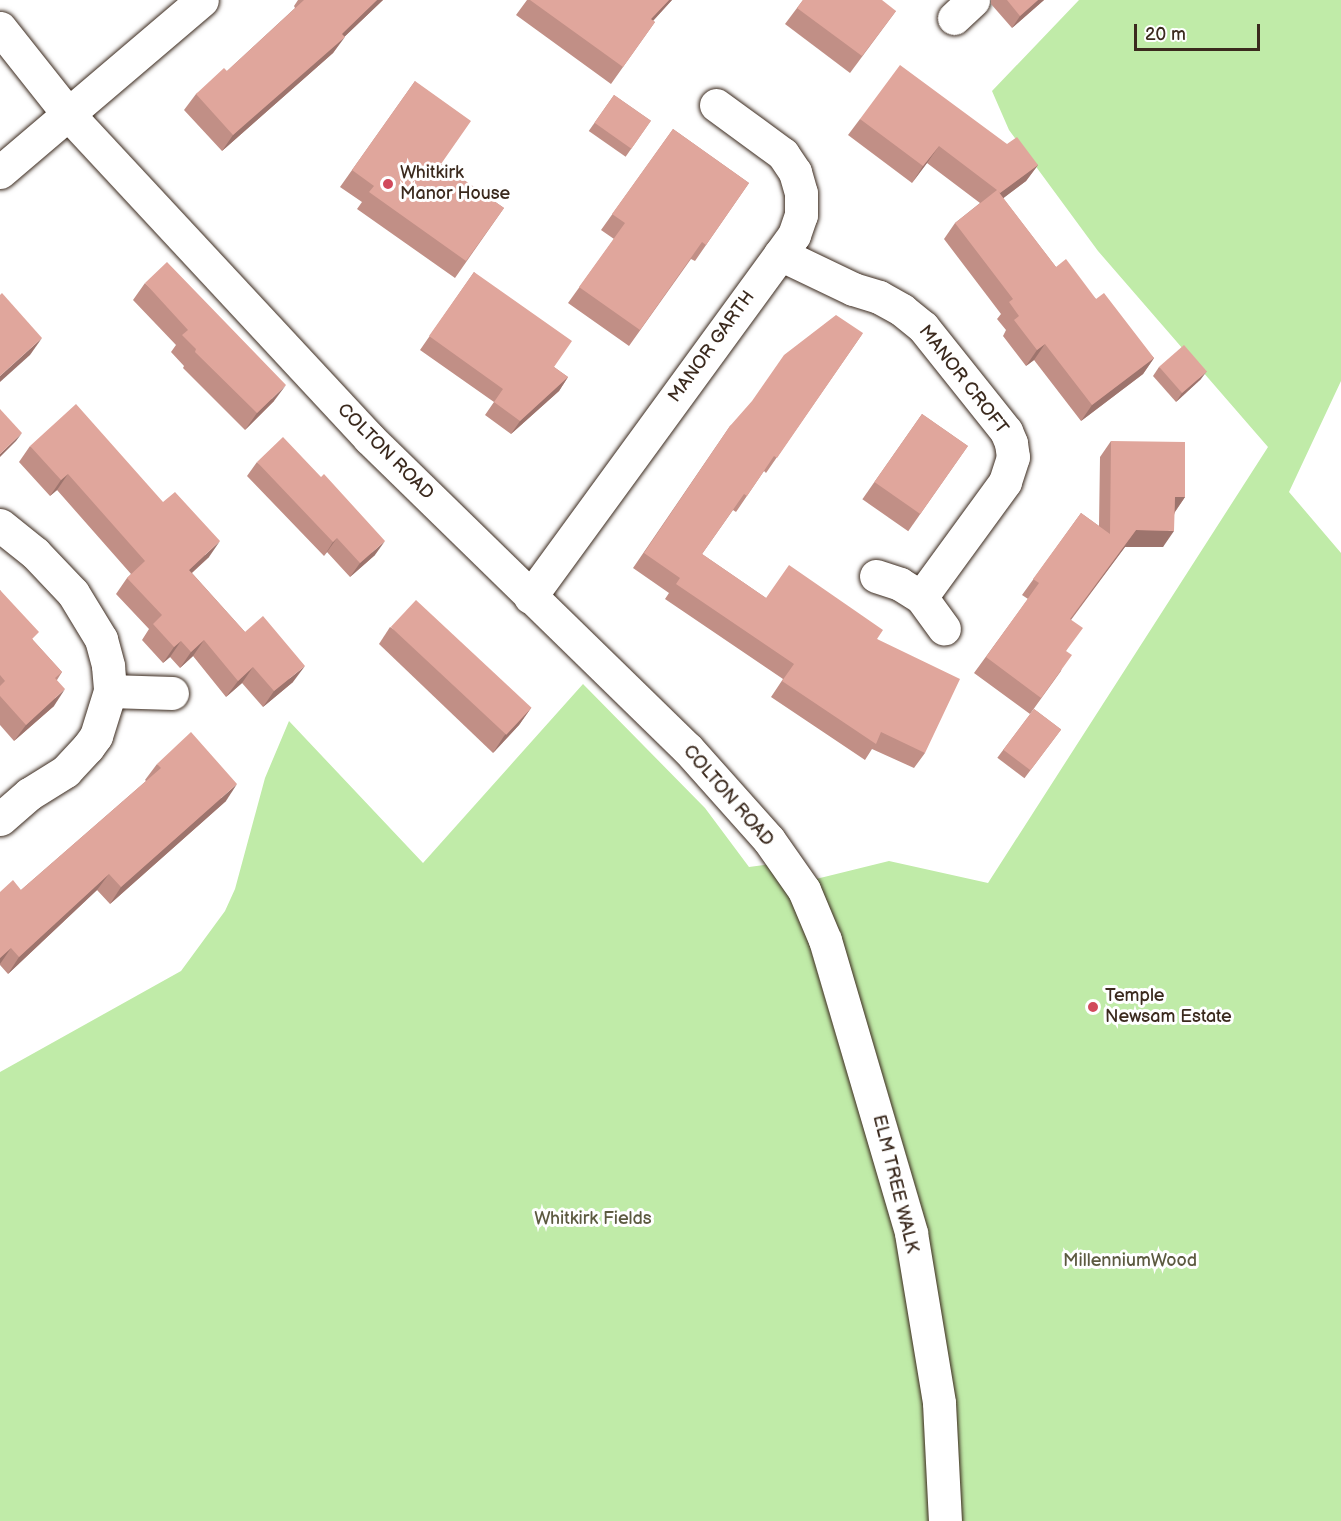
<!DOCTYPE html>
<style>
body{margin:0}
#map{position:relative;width:1341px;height:1521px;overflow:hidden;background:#fff;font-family:"Balsamiq Sans",sans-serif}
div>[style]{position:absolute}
.green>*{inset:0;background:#c0eba8}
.roads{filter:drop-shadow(0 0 2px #3b2a1e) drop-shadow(0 0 2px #3b2a1e)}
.minor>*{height:33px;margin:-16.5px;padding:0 16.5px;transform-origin:16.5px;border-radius:16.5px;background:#fff}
.tertiary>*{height:33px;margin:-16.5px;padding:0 16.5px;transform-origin:16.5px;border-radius:16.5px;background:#fff}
.wall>*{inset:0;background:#c18f86;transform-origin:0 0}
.shaded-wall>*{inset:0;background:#9d746d}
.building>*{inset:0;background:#e0a69c;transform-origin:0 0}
.dots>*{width:16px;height:16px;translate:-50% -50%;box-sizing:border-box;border:3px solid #fff;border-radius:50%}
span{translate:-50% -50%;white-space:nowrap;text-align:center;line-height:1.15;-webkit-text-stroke:6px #fff;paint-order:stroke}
.poi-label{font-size:18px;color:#3b2a1e}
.left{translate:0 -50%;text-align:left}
.street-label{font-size:18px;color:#3b2a1e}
.park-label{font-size:18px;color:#5c5a40}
.scale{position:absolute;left:1134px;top:24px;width:126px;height:27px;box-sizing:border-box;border:3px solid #3b2a1e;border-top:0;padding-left:8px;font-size:18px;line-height:21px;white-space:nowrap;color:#3b2a1e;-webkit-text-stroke:4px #fff;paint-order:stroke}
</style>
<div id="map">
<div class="green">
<i style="clip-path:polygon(1079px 0,1341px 0,1341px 381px,1289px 492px,1341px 553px,1341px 1521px,0 1521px,0 1072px,181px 971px,225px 911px,235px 889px,265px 778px,289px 721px,423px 863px,583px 684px,705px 808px,749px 867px,785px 862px,816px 879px,889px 861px,988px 883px,1268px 447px,1098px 251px,1009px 130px,992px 91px)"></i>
</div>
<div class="roads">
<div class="minor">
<i style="left:954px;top:18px;width:26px;rotate:-43deg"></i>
<i style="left:0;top:172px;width:265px;rotate:-40.4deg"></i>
<i style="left:780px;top:254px;width:81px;rotate:25.6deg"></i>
<i style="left:853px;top:289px;width:27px;rotate:17deg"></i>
<i style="left:879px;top:297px;width:26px;rotate:29deg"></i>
<i style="left:902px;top:310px;width:27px;rotate:39deg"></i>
<i style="left:923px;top:327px;width:133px;rotate:51.4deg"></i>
<i style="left:1006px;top:431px;width:13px;rotate:67deg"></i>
<i style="left:1011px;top:443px;width:14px;rotate:82deg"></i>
<i style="left:1013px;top:457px;width:26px;rotate:108deg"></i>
<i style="left:1005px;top:482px;width:142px;rotate:126.1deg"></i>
<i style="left:0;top:525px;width:45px;rotate:38.7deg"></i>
<i style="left:35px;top:553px;width:55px;rotate:46.5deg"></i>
<i style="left:73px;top:593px;width:54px;rotate:58.7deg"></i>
<i style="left:101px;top:639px;width:28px;rotate:75deg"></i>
<i style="left:108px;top:666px;width:25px;rotate:85deg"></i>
<i style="left:110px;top:691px;width:47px;rotate:107.3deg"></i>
<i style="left:96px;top:736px;width:14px;rotate:126deg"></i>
<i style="left:88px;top:747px;width:33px;rotate:133deg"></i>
<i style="left:66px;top:771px;width:44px;rotate:148.1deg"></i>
<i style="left:29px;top:794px;width:38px;rotate:139deg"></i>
<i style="left:876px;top:576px;width:25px;rotate:18deg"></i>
<i style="left:900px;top:584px;width:25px;rotate:32deg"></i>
<i style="left:921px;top:597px;width:39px;rotate:54deg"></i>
<i style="left:530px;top:597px;width:448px;rotate:-53.9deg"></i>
<i style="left:794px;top:235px;width:21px;rotate:-71deg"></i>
<i style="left:801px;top:215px;width:22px;rotate:-90deg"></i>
<i style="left:801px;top:193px;width:22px;rotate:-106deg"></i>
<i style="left:795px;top:172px;width:22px;rotate:-124deg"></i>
<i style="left:783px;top:154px;width:83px;rotate:-143.8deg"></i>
<i style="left:110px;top:691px;width:62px;rotate:1.8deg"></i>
</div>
<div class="tertiary">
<i style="left:0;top:28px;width:111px;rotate:51.6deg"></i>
<i style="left:69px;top:115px;width:441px;rotate:47.1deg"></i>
<i style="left:369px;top:438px;width:444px;rotate:44.3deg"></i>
<i style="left:687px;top:748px;width:123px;rotate:48.3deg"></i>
<i style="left:769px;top:840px;width:61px;rotate:55deg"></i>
<i style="left:804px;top:890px;width:54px;rotate:67.2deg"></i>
<i style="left:825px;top:940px;width:305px;rotate:73.6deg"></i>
<i style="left:911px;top:1233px;width:172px;rotate:80.6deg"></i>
<i style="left:939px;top:1403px;width:118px;rotate:87.1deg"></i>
</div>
</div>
<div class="wall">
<i style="clip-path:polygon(298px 0,383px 0,344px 37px,333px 53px,222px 151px,184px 110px,196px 94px,227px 71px,295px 8px,294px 6px)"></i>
<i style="clip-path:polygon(527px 0,672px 0,653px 21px,655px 22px,611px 84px,516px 15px)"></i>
<i style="clip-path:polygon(803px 0,896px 11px,850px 73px,785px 24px)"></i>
<i style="clip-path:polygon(991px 0,1044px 0,1012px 28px,991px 4px)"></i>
<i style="clip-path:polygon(415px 81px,441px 164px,504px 208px,455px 278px,357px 209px,362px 202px,340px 187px)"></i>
<i style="left:614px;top:95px;width:45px;height:44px;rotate:35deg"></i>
<i style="clip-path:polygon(860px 119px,1007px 144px,1038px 165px,1026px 181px,1003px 198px,1056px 267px,1096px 299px,1154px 358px,1143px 374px,1081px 421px,1034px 360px,1026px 366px,1003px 336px,1006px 330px,997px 319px,1001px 314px,944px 239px,955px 223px,980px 203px,927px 163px,912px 183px,848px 135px)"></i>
<i style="clip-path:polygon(673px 129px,749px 183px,695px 261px,691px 259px,629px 346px,568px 303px,614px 239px,601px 230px)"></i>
<i style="clip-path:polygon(474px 272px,554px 367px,568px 377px,559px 391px,511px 434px,485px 415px,494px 402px,420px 350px)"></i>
<i style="clip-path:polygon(145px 283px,274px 401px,245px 430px,183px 368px,184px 366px,171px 352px,176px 345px,133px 300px)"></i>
<i style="clip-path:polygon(863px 333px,766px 473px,764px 471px,736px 512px,733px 510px,702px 554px,766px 598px,877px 639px,925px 753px,914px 768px,872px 749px,865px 760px,771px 697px,783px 679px,665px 599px,669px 593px,633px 568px,730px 426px)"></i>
<i style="clip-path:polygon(1159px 367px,1201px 379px,1176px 402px,1153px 376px)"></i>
<i style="left:922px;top:414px;width:56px;height:104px;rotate:35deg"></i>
<i style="clip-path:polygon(1111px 441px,1185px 497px,1175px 512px,1163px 547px,1125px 547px,1071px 620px,1066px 651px,1061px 671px,1030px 714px,974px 673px,1028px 599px,1022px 595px,1081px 513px,1099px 526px,1100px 457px)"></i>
<i style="clip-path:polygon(30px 446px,209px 557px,192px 573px,245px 632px,293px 682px,263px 707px,242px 683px,226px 697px,193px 656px,180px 668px,170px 657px,163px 663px,142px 640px,149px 629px,116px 594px,127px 578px,131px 574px,57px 490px,50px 496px,19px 462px)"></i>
<i style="clip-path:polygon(257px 462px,375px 555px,350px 577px,327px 552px,324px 556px,247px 476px)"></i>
<i style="clip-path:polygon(0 590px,33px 640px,62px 672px,57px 680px,54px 706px,14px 741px,0 725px)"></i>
<i style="clip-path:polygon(390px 627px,531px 708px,519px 725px,493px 753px,379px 644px)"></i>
<i style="left:1034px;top:709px;width:34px;height:61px;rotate:37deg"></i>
<i style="clip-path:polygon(157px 764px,226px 801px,110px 904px,97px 890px,8px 974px,0 965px,0 892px,21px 890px,146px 781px,145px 780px)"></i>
</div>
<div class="shaded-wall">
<i style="clip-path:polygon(377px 0,383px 0,339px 42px,345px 37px,333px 53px,222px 151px,233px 135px)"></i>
<i style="clip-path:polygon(669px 0,672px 0,639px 36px,651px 19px)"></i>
<i style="clip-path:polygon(1038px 0,1044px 0,1012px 28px,1020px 16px)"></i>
<i style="clip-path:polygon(939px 146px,927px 163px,912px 183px,923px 166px)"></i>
<i style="clip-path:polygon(1038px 165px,1026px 181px,989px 209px,1000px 193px)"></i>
<i style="clip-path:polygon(42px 338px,30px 355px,0 382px,0 376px)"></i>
<i style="clip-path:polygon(1045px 344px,1034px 360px,1026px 366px,1037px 350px)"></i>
<i style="clip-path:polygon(1154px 358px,1143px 374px,1081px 421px,1092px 405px)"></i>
<i style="clip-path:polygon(1207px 371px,1201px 379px,1176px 402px,1182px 393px)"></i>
<i style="clip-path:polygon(568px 377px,559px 391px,511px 434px,520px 421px)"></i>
<i style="clip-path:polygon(286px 385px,274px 401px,245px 430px,257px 413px)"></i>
<i style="clip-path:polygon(22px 433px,16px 441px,0 457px,0 454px)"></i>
<i style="clip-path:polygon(68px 474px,57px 490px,50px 496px,61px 480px)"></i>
<i style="clip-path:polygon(1175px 497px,1185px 497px,1174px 513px)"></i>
<i style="clip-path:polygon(1136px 530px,1174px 531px,1163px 547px,1125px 547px,1059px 635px)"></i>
<i style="clip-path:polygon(337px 538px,327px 552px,324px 556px,333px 542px)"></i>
<i style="clip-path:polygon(220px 541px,209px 557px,177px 586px,189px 570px)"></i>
<i style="clip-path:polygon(385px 541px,375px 555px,350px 577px,360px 563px)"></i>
<i style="clip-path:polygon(204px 640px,193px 656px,180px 668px,191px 652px)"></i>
<i style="clip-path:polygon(181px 641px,170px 657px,163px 663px,174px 647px)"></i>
<i style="clip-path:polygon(305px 666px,293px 682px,263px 707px,274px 691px)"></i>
<i style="clip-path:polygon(253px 667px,242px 683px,226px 697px,238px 681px)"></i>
<i style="clip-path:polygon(65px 689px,54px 706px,14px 741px,26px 725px)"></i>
<i style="clip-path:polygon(531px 708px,519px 725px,493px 753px,504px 736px)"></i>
<i style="clip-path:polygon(237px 784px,226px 801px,110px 904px,121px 887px)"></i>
<i style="clip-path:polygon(109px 874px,97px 890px,8px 974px,19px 957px)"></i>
<i style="clip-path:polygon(11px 948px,0 964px,0 958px)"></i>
</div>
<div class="building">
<i style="clip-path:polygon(304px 0,377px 0,342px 34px,345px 37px,233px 135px,196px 94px,224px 68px,227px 71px)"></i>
<i style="clip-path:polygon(530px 0,669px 0,651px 19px,655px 22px,623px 67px)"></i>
<i style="clip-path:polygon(803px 0,882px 0,896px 11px,862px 56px,797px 8px)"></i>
<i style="clip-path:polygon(1007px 0,1038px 0,1020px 16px)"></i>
<i style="clip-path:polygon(900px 65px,1007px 144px,1017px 137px,1038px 165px,1000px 193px,998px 191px,1056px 267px,1066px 259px,1096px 299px,1104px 293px,1154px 358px,1092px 405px,1045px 344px,1037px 350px,1014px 320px,1019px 316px,1009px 302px,1013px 299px,955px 223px,997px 190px,939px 146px,923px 166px,860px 119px)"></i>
<i style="clip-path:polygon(415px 81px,471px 121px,441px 164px,504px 208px,466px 261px,369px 192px,374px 186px,352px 170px)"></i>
<i style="left:614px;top:95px;width:45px;height:34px;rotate:35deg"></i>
<i style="clip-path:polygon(673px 129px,749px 183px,706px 245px,702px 242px,640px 330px,579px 287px,625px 223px,612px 214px)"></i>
<i style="clip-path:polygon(167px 262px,286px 385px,257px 413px,195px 352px,196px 349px,182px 335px,188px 330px,145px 283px)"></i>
<i style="clip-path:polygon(474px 272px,572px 341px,554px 367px,568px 377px,520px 421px,494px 402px,503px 389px,429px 336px)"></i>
<i style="clip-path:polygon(2px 293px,42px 338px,0 376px,0 295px)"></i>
<i style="clip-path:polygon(836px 315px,863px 333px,777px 458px,774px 456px,747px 496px,744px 494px,702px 554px,766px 598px,789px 565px,883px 630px,877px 639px,960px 679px,925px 753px,881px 732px,876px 744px,782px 681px,794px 664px,676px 584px,680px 578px,644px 553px,730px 426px,752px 401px,784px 355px)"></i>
<i style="left:1184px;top:345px;width:35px;height:33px;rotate:49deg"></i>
<i style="clip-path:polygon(76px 404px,163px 502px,175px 492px,220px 541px,189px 570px,245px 632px,263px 616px,305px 666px,274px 691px,253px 667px,238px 681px,204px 640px,191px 652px,181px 641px,174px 647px,153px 624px,162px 615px,127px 578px,145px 561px,68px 474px,61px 480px,30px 446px)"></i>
<i style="clip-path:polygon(0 409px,22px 433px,0 454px)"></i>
<i style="left:922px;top:414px;width:56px;height:83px;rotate:35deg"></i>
<i style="clip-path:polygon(283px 437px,321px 477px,324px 474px,385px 541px,360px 563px,337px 538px,333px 542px,257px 462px)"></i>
<i style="clip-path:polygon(1111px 441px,1185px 442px,1185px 497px,1175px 497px,1174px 531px,1136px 530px,1070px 619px,1083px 628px,1066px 651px,1072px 655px,1041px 698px,986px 657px,1039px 583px,1033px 579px,1081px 513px,1110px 534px)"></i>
<i style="clip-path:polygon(0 590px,39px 632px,32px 639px,62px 672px,55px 678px,65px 689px,26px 725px,0 696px,0 686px,5px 681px,0 675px)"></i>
<i style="left:416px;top:600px;width:158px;height:37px;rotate:43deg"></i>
<i style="left:1034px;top:709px;width:34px;height:51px;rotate:37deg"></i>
<i style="clip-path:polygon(191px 732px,237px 784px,121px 887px,109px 874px,19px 957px,11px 948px,0 958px,0 892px,13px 880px,21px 890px,161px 768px,157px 764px)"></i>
</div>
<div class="dots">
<i style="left:388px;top:184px;background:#d1495b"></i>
<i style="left:1093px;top:1007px;background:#d1495b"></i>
</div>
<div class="poi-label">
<span class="left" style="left:400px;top:184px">Whitkirk<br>Manor House</span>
<span class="left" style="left:1105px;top:1007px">Temple<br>Newsam Estate</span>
</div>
<div class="street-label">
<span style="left:712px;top:347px;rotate:-54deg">MANOR GARTH</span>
<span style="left:963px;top:380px;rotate:52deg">MANOR CROFT</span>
<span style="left:385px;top:452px;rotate:45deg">COLTON ROAD</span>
<span style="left:728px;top:796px;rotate:49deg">COLTON ROAD</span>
<span style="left:895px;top:1184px;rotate:76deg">ELM TREE WALK</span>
</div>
<div class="park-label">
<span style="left:593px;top:1219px">Whitkirk Fields</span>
<span style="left:1130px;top:1261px">MillenniumWood</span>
</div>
<div class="scale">20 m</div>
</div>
